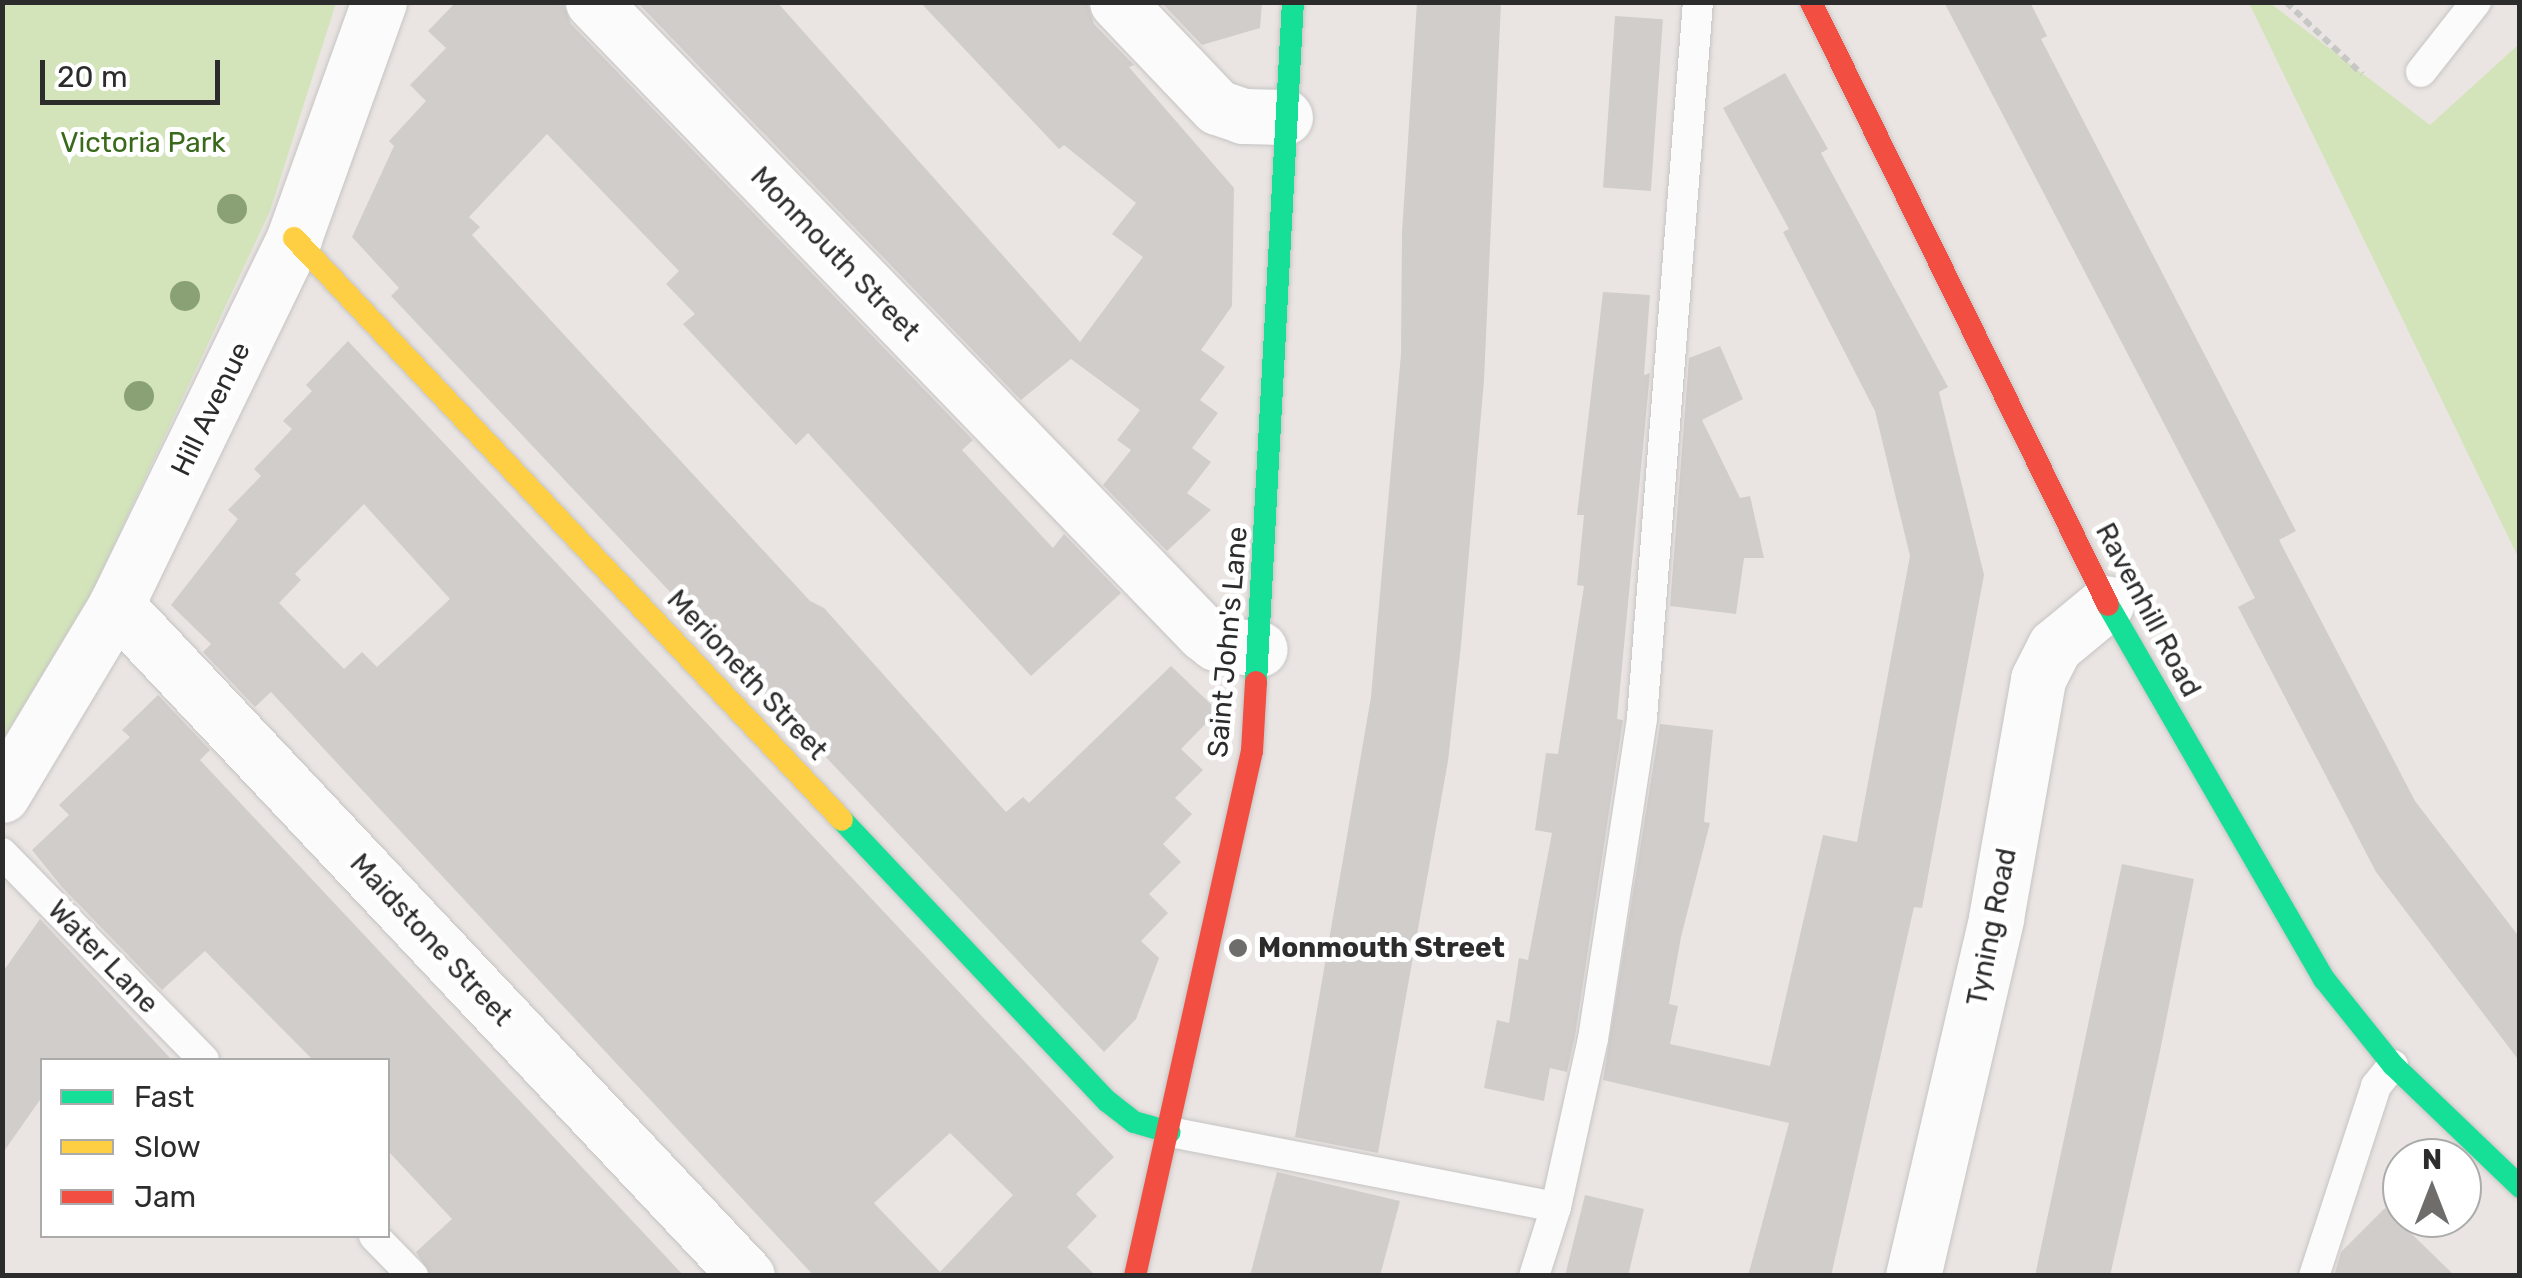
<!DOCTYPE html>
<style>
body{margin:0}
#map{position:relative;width:2522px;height:1278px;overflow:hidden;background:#eae5e2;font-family:Rubik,sans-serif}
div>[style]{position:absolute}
.green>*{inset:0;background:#d3e4bb}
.building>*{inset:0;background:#d1cdcb;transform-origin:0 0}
.path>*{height:6px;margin-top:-3px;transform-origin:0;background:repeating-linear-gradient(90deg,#c7c7c6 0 8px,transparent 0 13px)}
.roads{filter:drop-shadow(0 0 2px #c6c4c4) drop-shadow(0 0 2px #c6c4c4)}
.lane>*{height:30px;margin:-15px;padding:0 15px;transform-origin:15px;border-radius:15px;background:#fcfbfb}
.street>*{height:55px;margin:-27.5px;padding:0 27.5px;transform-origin:27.5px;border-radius:27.5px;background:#fcfbfb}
.fast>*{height:22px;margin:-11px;padding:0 11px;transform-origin:11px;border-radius:11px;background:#16e098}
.slow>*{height:22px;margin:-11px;padding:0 11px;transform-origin:11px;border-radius:11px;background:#ffcf43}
.jam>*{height:22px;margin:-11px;padding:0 11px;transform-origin:11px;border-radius:11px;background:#f24e42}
.trees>*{width:30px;height:30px;margin:-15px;border-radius:50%;background:#89a175}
.dots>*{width:28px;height:28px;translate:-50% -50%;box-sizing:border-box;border:5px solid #fff;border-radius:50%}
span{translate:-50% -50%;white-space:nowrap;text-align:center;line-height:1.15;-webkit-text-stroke:10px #fff;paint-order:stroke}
.park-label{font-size:28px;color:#396a1b}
.street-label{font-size:28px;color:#2c2c2c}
.poi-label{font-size:28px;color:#2c2c2c;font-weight:700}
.left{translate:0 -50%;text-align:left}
.frame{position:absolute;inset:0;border:5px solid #2c2c2c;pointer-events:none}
.legend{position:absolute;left:40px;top:1058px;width:350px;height:180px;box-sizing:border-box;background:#fff;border:2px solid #ababab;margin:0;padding:12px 18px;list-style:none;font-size:30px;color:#2c2c2c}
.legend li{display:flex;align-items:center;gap:20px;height:50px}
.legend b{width:50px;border:2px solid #ababab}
.north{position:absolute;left:2382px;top:1138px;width:100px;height:100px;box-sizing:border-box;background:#fff;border:2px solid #ababab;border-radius:50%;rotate:0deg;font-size:28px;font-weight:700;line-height:40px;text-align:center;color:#2c2c2c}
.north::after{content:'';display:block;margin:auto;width:35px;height:45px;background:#6e6d6c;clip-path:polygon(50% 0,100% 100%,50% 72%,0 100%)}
.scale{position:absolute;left:40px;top:60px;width:180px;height:45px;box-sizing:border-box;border:5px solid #2c2c2c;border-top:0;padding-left:12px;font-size:30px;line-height:35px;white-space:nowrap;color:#2c2c2c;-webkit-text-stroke:8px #fff;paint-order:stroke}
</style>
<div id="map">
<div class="green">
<i style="clip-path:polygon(3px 3px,336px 3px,270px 211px,91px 594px,3px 739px)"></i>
<i style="clip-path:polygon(2249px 3px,2270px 3px,2430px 125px,2519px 44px,2519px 559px)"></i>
</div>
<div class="building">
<i style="clip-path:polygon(456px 2px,563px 2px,571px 24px,973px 440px,962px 450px,1053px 548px,1064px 534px,1121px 593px,1031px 676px,808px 433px,796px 445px,683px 324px,695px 314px,666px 284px,679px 271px,547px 134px,469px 217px,480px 227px,472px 235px,810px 601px,824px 608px,1006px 812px,1023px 797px,1029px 803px,1171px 666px,1218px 711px,1181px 749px,1203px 770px,1175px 798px,1192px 814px,1163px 844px,1181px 862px,1149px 894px,1168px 913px,1141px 941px,1159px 958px,1136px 1019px,1104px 1052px,391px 296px,399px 288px,352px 237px,394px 146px,389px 141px,426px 101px,410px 85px,446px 48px,428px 31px)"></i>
<i style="clip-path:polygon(637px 2px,777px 2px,1080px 342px,1143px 257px,1112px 234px,1136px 203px,1064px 145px,1059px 149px,920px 2px,1087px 2px,1094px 24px,1134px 65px,1129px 67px,1234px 188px,1232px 306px,1201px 350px,1225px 367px,1200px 400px,1218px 413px,1192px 448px,1211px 462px,1187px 493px,1211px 510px,1167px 551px,1103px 485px,1131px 450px,1117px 440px,1140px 410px,1071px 359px,1021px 400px)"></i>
<i style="clip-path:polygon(1161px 2px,1262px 2px,1260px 28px,1202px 45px)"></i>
<i style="clip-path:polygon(1417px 2px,1501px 2px,1484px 380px,1461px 645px,1448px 761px,1378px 1153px,1295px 1137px,1371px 697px,1401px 354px,1402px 232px)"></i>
<i style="clip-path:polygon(1944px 2px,2030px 2px,2047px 36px,2041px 39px,2296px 531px,2279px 540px,2415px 801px,2520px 938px,2520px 1062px,2376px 872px,2238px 607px,2255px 598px)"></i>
<i style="left:1615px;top:16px;width:48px;height:172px;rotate:4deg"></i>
<i style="clip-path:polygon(1785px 73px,1828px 149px,1821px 153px,1948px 387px,1939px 392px,1984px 575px,1922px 908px,1914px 907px,1831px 1276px,1748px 1276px,1789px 1123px,1603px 1080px,1660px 724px,1713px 730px,1704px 822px,1710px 823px,1681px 937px,1669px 1004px,1678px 1006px,1670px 1044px,1770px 1066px,1823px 835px,1857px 842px,1896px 631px,1910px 556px,1875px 411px,1783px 232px,1789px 229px,1723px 108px)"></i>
<i style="clip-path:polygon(1603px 292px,1650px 295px,1644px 375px,1650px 373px,1617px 719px,1623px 720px,1575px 1036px,1567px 1072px,1550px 1068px,1544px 1101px,1484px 1088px,1497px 1020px,1509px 1023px,1519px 958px,1528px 960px,1552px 833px,1535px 830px,1546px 753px,1558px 754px,1584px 586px,1577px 585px,1584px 515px,1577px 515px)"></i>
<i style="clip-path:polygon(evenodd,348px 341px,1114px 1157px,1076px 1194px,1097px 1216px,1067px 1247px,1096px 1276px,814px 1276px,271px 692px,255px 707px,203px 652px,211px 644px,171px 605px,238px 519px,228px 510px,261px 476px,254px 469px,292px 429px,283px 421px,312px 391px,306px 385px,348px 341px,364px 504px,450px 599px,377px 667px,362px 652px,344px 669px,279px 603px,301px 580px,295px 574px,364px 504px,348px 341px,950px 1133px,1013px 1195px,940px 1272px,874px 1203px,950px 1133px)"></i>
<i style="clip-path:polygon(1720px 346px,1743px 399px,1702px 420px,1740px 498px,1750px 496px,1764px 558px,1744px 558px,1736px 614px,1670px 606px,1689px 358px)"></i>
<i style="clip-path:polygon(158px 695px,210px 750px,200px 760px,684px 1276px,431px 1276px,416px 1252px,452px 1219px,388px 1151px,388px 1060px,313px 1060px,205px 951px,162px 990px,62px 887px,32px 850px,69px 815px,59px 805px,130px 737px,122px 730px)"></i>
<i style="clip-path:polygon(2122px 864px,2194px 879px,2159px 1056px,2110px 1276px,2035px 1276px)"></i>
<i style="clip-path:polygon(40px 919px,172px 1060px,42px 1060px,42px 1097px,2px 1154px,2px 973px)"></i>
<i style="clip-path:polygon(1277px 1172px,1400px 1201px,1380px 1276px,1250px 1276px)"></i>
<i style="clip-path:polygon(1585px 1195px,1644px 1209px,1628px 1276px,1565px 1276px)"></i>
<i style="clip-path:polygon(2385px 1208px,2455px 1276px,2334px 1276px,2341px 1252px)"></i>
</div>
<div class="path">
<i style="left:2286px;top:2px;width:105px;rotate:43.5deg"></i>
</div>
<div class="roads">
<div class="lane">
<i style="left:2421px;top:72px;width:89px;rotate:-51.8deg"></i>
<i style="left:2px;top:853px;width:289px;rotate:45.7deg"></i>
<i style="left:1170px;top:1132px;width:393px;rotate:11deg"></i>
<i style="left:374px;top:1236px;width:56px;rotate:45.7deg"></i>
<i style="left:1534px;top:1276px;width:72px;rotate:-72.3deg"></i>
<i style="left:1556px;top:1207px;width:172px;rotate:-77.6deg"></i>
<i style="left:1593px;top:1039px;width:325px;rotate:-81.3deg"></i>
<i style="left:1642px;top:718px;width:718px;rotate:-85.53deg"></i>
<i style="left:2314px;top:1276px;width:200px;rotate:-71.9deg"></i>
<i style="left:2376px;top:1086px;width:27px;rotate:-51deg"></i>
</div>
<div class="street">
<i style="left:593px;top:2px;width:878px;rotate:45.97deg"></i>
<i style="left:1203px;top:633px;width:16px;rotate:38deg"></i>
<i style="left:1216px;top:643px;width:44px;rotate:7.8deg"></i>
<i style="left:1117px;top:2px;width:145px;rotate:46.4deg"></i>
<i style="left:1217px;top:107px;width:28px;rotate:19deg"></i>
<i style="left:1243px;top:116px;width:42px;rotate:1.4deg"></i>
<i style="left:116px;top:605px;width:921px;rotate:46.76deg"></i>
<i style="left:2px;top:795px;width:222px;rotate:-59deg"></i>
<i style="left:116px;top:605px;width:408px;rotate:-64.1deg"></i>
<i style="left:294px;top:238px;width:251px;rotate:-70.2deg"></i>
<i style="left:1913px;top:1276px;width:367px;rotate:-76.9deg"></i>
<i style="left:1996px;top:918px;width:243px;rotate:-80deg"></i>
<i style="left:2038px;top:679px;width:37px;rotate:-63deg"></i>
<i style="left:2055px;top:646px;width:67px;rotate:-39.6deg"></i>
</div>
<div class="fast">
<i style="left:2108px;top:605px;width:432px;rotate:60deg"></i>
<i style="left:2324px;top:979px;width:110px;rotate:51.3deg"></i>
<i style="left:2393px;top:1065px;width:176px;rotate:43.8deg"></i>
<i style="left:1256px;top:682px;width:681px;rotate:-86.89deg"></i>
<i style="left:842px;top:820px;width:386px;rotate:46.7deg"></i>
<i style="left:1107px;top:1101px;width:34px;rotate:38deg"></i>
<i style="left:1134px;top:1122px;width:37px;rotate:16deg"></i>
</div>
<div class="slow">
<i style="left:294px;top:238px;width:799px;rotate:46.72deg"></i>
</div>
<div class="jam">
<i style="left:1811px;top:2px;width:672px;rotate:63.78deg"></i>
<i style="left:1135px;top:1276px;width:538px;rotate:-77.44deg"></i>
<i style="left:1252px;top:751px;width:69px;rotate:-86.7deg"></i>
</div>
</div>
<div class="trees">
<i style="left:232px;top:209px"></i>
<i style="left:185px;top:296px"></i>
<i style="left:139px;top:396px"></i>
</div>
<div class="dots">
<i style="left:1238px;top:948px;background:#6e6d6c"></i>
</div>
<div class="park-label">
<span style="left:143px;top:143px">Victoria Park</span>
</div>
<div class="street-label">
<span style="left:835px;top:254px;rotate:46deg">Monmouth Street</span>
<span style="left:211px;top:409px;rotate:-64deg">Hill Avenue</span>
<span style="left:2148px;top:610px;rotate:62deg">Ravenhill Road</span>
<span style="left:1228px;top:642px;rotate:-85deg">Saint John's Lane</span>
<span style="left:747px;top:675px;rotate:47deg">Merioneth Street</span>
<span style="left:1992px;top:927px;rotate:-79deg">Tyning Road</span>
<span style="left:431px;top:940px;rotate:47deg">Maidstone Street</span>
<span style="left:103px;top:957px;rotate:46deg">Water Lane</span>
</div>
<div class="poi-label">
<span class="left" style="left:1258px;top:948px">Monmouth Street</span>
</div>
<div class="frame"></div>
<ul class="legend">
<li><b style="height:12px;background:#16e098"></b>Fast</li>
<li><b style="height:12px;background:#ffcf43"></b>Slow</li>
<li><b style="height:12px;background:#f24e42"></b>Jam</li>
</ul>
<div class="north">N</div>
<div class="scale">20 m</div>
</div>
